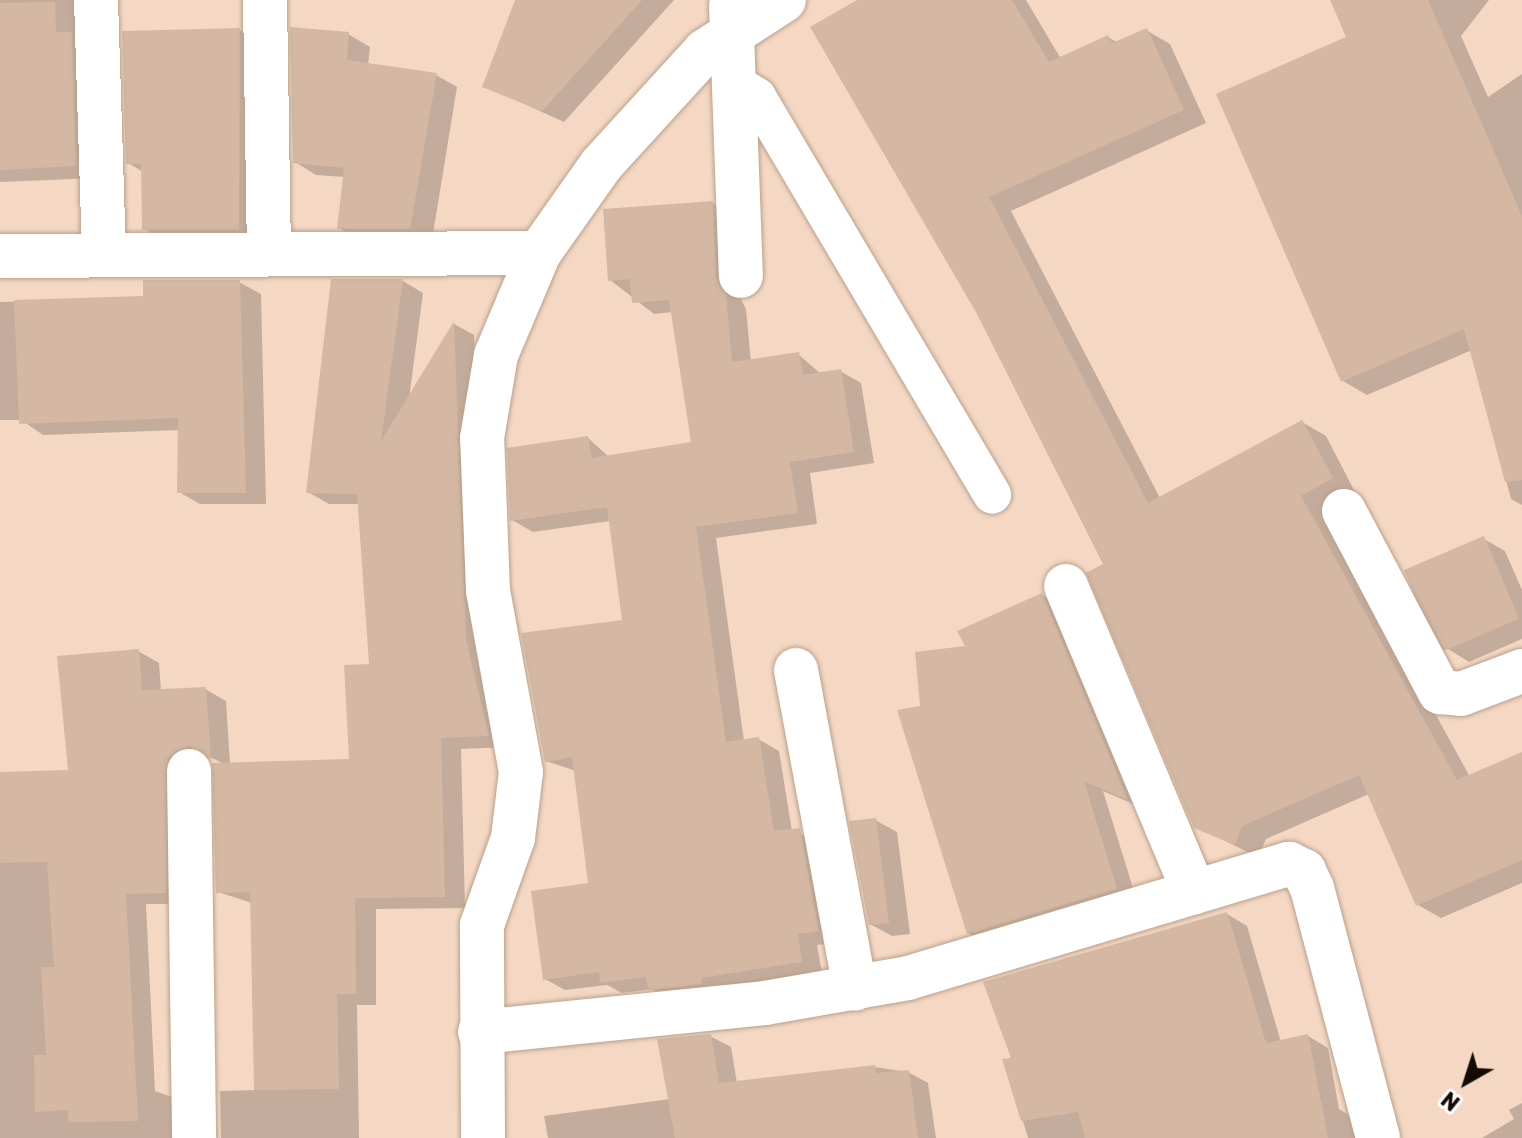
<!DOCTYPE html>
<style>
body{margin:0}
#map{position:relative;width:1522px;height:1138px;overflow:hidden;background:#f5d8c3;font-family:Rubik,sans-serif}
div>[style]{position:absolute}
.shadow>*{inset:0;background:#0003}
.building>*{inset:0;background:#d4b8a4;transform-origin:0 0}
.roads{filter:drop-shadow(0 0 2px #baa08b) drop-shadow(0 0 2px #baa08b)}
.lane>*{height:38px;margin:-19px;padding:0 19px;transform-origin:19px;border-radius:19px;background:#fff}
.street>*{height:44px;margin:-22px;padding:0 22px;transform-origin:22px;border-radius:22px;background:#fff}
span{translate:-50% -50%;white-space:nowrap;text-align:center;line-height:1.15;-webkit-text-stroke:6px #fff;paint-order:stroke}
.north{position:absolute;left:1426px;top:1042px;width:80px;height:80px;-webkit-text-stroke:6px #fff;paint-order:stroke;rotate:219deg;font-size:22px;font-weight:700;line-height:32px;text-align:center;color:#140b05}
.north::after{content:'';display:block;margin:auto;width:28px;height:36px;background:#140b05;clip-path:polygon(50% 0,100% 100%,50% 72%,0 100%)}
</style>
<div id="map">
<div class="shadow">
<i style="clip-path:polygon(0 0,84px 0,97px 178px,0 182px)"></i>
<i style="clip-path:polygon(517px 0,674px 0,564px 122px,485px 86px)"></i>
<i style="clip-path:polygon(861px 0,1026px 0,1061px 59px,1108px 37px,1118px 43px,1146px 30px,1170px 44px,1206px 123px,1011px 211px,1160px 498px,1302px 422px,1326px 436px,1355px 492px,1323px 509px,1470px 777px,1522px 754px,1522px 883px,1441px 918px,1418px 905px,1369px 794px,1266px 839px,1258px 857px,1196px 827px,1106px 565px)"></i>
<i style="clip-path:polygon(1332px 0,1489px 0,1461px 36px,1488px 97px,1522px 74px,1522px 505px,1511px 499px,1472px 350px,1367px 395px,1343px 381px,1348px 38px)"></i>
<i style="clip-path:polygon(240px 30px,261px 43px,259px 241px,165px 241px,144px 229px,143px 172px,128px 163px)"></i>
<i style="clip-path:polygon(348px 34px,370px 47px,368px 65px,436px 75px,457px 87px,432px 240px,360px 240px,339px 228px,345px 177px,316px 175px,295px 162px)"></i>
<i style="clip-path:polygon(713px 203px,733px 215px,736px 290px,746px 309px,751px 362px,799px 355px,821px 374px,840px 371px,861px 383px,874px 463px,810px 473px,817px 524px,716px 538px,744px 741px,758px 739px,779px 751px,792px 831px,820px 842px,838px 942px,817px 945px,822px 973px,671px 1000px,652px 989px,622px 993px,607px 985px,565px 990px,545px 979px,591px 884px,576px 771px,546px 761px,624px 621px,610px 521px,533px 532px,512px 520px,588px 438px,609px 457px,693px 443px,673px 312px,654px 314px,610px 280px)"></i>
<i style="clip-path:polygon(333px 281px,403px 281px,423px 293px,409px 399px,454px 324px,474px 335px,487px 653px,509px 747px,461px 749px,465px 908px,376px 909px,376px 1005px,357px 1005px,359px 1138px,221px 1138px,220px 1091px,256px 1090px,252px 903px,218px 892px,224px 764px,210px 757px,188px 770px,186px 904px,146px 904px,155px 1091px,188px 1103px,189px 1138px,0 1138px,0 774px,70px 772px,138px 651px,159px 663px,161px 691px,205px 689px,226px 701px,230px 764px,351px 761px,371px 666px,360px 504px,329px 504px,308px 492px)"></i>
<i style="clip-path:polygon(239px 282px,261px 294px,266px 504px,200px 504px,179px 492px,180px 430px,43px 435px,21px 420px,0 420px,0 302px,145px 298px)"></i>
<i style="clip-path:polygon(1484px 539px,1505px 551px,1522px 590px,1522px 639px,1469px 662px,1448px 649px)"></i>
<i style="clip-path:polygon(1042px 595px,1064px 607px,1147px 810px,1103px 791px,1137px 901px,989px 945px,968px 933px,922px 708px,968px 648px)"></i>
<i style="clip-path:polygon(875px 820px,897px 832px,910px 934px,892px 936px,870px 924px)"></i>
<i style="clip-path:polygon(1227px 914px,1247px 926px,1281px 1042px,1308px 1036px,1328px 1048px,1339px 1109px,1352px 1117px,1357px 1138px,1028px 1138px,1005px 1061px)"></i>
<i style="clip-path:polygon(710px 1036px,731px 1047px,737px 1083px,874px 1067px,908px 1072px,928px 1083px,936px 1138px,548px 1138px,544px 1116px,670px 1099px)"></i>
<i style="clip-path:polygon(1522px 1103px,1522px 1138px,1482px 1138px,1514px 1119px,1509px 1110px)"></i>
</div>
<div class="building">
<i style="clip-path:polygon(515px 0,642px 0,542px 111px,482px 87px)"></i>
<i style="clip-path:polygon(857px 0,1012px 0,1049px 62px,1108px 35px,1112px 43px,1147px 28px,1184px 110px,989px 197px,1148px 503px,1302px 420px,1333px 478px,1301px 496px,1457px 780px,1522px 752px,1522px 860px,1416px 906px,1359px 775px,1242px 826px,1235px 845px,1194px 828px,1086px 573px,1103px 564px,977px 314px,810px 27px)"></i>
<i style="clip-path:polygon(1330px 0,1428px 0,1522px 216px,1522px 480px,1505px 482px,1464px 329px,1341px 382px,1216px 94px,1346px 37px)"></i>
<i style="clip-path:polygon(55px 2px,56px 32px,72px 32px,76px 166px,0 170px,0 3px)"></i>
<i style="clip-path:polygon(290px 27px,349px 32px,347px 60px,437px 73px,410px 229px,337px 229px,344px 168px,293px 163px)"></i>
<i style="clip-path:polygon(240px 28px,239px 230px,142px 230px,141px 164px,126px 164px,122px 31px)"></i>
<i style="clip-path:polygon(713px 201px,716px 277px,726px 295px,732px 362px,799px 352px,803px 375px,841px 369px,854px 452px,790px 462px,798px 513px,696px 527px,726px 742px,759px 737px,774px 831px,800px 828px,819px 931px,798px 934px,802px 962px,701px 978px,702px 984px,649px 990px,646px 977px,600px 983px,599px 972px,543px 980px,531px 891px,588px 883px,572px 757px,545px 762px,521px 633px,622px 620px,607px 507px,510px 521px,507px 448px,588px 436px,592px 458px,691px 442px,669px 300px,632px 303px,630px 279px,608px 281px,603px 209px)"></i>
<i style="clip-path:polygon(331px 279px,403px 279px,381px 441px,454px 321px,466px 640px,489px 736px,441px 738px,445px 897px,355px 898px,356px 994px,337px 994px,339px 1089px,254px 1090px,250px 892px,216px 893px,212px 763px,349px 759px,344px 665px,369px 664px,357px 494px,306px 493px)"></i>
<i style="clip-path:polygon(143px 280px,240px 280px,246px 493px,177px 493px,178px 418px,19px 424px,14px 300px,143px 296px)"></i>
<i style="left:1484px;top:536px;width:90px;height:87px;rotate:67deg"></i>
<i style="clip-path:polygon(1042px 593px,1128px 800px,1084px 781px,1117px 889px,967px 934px,897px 710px,920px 706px,915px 652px,965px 646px,957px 631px)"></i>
<i style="clip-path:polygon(139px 649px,142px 690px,206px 687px,211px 759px,189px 746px,168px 758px,166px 893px,126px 894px,138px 1121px,68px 1122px,68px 1110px,35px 1112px,34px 1055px,46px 1055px,41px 967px,54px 967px,47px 862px,0 863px,0 772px,68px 770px,57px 656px)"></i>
<i style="clip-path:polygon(876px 818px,889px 923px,869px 925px,849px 821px)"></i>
<i style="clip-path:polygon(1227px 912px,1266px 1043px,1308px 1034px,1328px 1138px,1085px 1138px,1078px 1112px,1021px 1121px,1002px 1059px,1011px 1058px,983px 982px)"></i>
<i style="clip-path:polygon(711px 1034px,719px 1083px,875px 1065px,876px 1073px,909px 1070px,918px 1138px,675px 1138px,657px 1039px)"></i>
</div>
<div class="roads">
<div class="lane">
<i style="left:734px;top:83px;width:27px;rotate:31deg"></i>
<i style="left:757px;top:97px;width:462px;rotate:59.4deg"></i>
</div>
<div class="street">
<i style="left:96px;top:0;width:251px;rotate:88.2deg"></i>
<i style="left:265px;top:0;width:250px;rotate:89.1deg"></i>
<i style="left:731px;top:6px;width:270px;rotate:87.9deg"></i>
<i style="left:0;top:256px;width:539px;rotate:-0.32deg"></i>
<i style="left:1344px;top:511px;width:205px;rotate:62.1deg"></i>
<i style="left:1440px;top:692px;width:21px;rotate:5deg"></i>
<i style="left:1461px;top:694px;width:65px;rotate:-20.7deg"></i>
<i style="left:1066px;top:586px;width:332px;rotate:67.3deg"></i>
<i style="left:796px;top:670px;width:324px;rotate:79.5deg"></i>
<i style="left:189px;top:771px;width:367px;rotate:89.2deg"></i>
<i style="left:480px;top:1032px;width:286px;rotate:-5.8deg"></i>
<i style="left:765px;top:1003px;width:145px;rotate:-9.9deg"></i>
<i style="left:908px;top:978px;width:398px;rotate:-16.7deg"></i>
<i style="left:1289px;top:864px;width:17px;rotate:25deg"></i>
<i style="left:1304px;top:871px;width:19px;rotate:65deg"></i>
<i style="left:1312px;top:888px;width:259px;rotate:75.2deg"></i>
<i style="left:483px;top:1138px;width:213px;rotate:-90.3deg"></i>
<i style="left:482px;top:925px;width:92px;rotate:-70.4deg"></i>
<i style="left:513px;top:838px;width:66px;rotate:-83.1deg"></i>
<i style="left:521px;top:772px;width:184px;rotate:-100.3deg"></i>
<i style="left:488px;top:591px;width:153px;rotate:-92.2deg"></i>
<i style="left:482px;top:438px;width:84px;rotate:-80.4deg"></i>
<i style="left:496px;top:355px;width:111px;rotate:-67.1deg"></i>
<i style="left:539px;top:253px;width:108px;rotate:-54.8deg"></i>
<i style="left:601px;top:165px;width:154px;rotate:-47.6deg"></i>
<i style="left:705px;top:51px;width:94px;rotate:-32.8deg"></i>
</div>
</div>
<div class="north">N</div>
</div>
